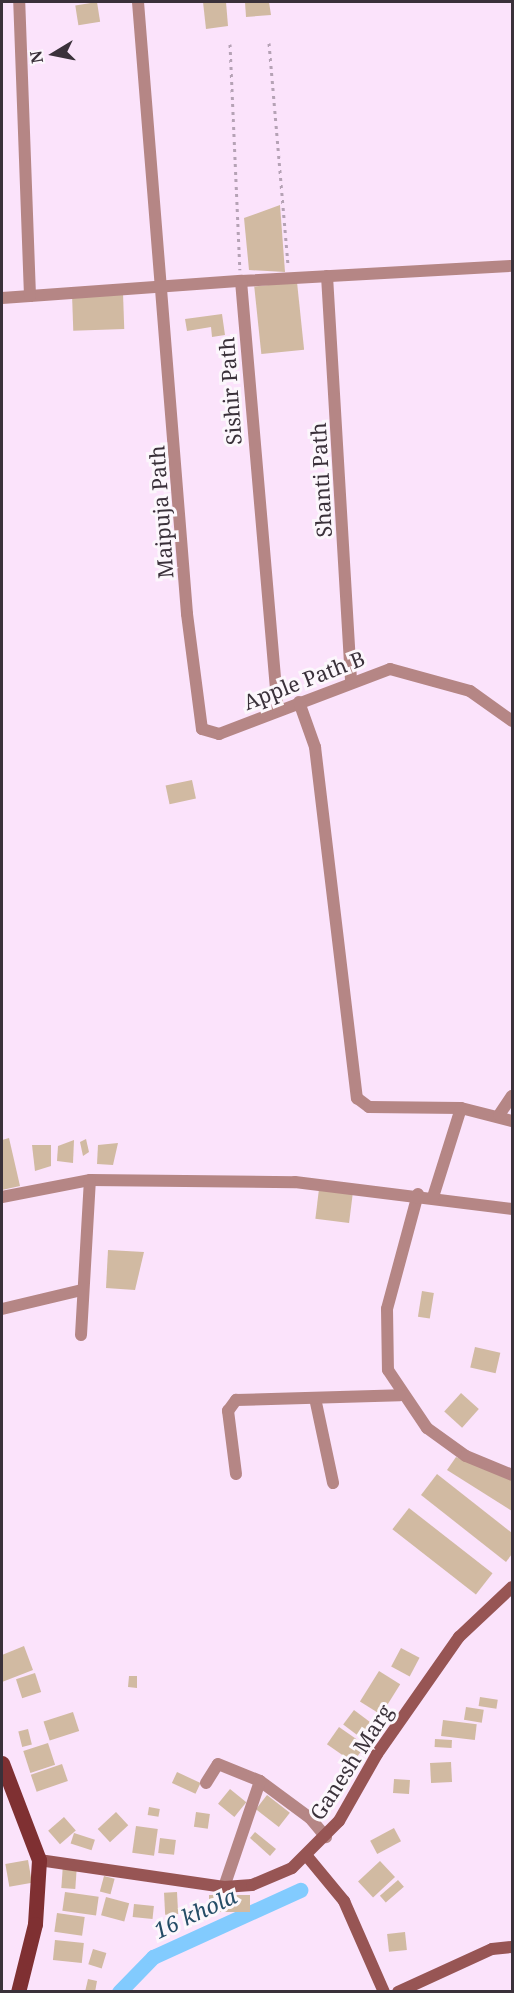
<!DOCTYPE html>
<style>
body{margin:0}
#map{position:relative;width:514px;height:1993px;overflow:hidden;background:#fbe3fb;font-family:"Noto Serif",serif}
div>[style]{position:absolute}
.canal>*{height:15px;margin:-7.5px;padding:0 7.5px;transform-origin:7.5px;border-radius:7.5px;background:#82cbfe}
.building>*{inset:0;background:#d1baa2;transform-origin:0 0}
.path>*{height:3px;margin-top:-1.5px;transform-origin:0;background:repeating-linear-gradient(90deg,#b5a2b5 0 3px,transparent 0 7.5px)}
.street>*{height:12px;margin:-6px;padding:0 6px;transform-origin:6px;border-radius:6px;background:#b58685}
.secondary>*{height:12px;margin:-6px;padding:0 6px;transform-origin:6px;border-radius:6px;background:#975554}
.primary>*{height:15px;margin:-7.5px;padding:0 7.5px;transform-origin:7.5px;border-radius:7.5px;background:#7f3032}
span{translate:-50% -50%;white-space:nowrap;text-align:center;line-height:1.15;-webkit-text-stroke:6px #fcf7fc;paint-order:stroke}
.street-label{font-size:21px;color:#3a313a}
.water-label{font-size:22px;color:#244c66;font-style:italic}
.frame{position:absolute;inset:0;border:3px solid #3a313a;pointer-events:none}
.north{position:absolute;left:24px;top:24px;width:60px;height:60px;-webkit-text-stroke:4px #fcf7fc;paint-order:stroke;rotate:260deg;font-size:16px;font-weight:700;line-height:24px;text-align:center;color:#3a313a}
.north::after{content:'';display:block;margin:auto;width:21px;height:27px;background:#3a313a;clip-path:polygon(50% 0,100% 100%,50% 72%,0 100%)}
</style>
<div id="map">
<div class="canal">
<i style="left:119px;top:1992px;width:49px;rotate:-45.8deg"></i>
<i style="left:153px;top:1957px;width:162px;rotate:-24.5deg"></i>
</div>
<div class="building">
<i style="left:97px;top:2px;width:20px;height:22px;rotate:81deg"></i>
<i style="clip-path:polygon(203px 2px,226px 2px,228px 26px,206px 29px)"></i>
<i style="clip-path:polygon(245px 2px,269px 2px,271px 15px,246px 17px)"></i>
<i style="clip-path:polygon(280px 205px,285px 272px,249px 270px,244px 218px)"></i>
<i style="left:297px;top:282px;width:68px;height:43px;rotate:84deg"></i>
<i style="left:123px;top:293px;width:36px;height:51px;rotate:88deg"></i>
<i style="clip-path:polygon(222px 314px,225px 335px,212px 337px,211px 327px,187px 331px,185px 319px)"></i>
<i style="left:192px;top:780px;width:19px;height:27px;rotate:78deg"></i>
<i style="clip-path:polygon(9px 1138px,20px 1186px,2px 1190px,2px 1140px)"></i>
<i style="clip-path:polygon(86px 1139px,89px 1152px,83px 1156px,80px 1142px)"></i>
<i style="clip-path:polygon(74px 1140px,73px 1163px,57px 1161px,58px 1146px)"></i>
<i style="clip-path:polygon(118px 1143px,113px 1165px,97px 1164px,98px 1145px)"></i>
<i style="clip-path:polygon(32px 1145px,51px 1145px,51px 1166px,35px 1171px)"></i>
<i style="left:319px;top:1189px;width:34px;height:30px;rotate:7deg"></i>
<i style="clip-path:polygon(108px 1250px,144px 1252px,135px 1290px,106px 1288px)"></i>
<i style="left:422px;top:1291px;width:12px;height:26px;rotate:9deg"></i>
<i style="left:475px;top:1347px;width:26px;height:21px;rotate:13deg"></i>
<i style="left:461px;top:1393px;width:24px;height:25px;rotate:42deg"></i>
<i style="clip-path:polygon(456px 1457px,512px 1480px,512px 1511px,447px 1470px)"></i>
<i style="clip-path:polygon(437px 1474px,512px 1533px,512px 1554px,506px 1562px,421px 1495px)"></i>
<i style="left:409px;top:1508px;width:106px;height:27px;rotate:38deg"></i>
<i style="clip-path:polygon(24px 1646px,33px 1670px,2px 1682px,2px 1655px)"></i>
<i style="left:401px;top:1648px;width:21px;height:21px;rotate:28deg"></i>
<i style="left:379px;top:1671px;width:25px;height:36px;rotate:32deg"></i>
<i style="left:35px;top:1673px;width:20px;height:20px;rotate:72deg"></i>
<i style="clip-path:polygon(129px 1676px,137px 1676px,137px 1688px,128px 1687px)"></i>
<i style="left:480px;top:1697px;width:18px;height:9px;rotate:9deg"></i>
<i style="left:466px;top:1707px;width:18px;height:13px;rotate:9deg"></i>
<i style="left:354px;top:1710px;width:25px;height:18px;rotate:37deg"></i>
<i style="left:73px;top:1712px;width:20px;height:31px;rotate:72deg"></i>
<i style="left:443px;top:1720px;width:34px;height:16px;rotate:7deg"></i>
<i style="left:339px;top:1727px;width:32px;height:21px;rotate:35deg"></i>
<i style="left:28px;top:1729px;width:16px;height:10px;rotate:76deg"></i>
<i style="left:435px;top:1739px;width:17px;height:8px;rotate:3deg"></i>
<i style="left:48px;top:1743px;width:23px;height:26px;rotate:72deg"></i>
<i style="left:451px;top:1762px;width:20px;height:21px;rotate:87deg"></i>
<i style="left:62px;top:1764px;width:18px;height:33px;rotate:71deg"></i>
<i style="left:177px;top:1772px;width:26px;height:12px;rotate:25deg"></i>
<i style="left:394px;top:1779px;width:16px;height:14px;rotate:4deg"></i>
<i style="left:230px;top:1789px;width:21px;height:19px;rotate:39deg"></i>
<i style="left:267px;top:1795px;width:29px;height:18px;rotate:38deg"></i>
<i style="left:149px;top:1807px;width:11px;height:8px;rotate:10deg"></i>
<i style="left:116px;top:1812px;width:18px;height:25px;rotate:47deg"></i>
<i style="left:196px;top:1812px;width:14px;height:15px;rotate:8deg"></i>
<i style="left:64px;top:1817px;width:18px;height:21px;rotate:49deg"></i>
<i style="left:136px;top:1826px;width:22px;height:27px;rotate:8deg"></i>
<i style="left:394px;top:1828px;width:15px;height:27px;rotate:62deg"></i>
<i style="clip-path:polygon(255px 1832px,276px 1849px,270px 1856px,250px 1838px)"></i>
<i style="left:74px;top:1833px;width:22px;height:11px;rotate:18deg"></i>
<i style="left:160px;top:1838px;width:16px;height:15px;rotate:7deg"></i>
<i style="left:28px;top:1860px;width:23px;height:23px;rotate:80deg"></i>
<i style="left:380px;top:1861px;width:22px;height:30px;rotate:47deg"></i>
<i style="left:63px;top:1864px;width:14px;height:24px;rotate:4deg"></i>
<i style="left:104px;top:1876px;width:11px;height:16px;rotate:15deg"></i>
<i style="left:398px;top:1880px;width:9px;height:24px;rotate:49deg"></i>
<i style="left:65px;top:1892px;width:34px;height:19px;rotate:8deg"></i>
<i style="left:177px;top:1892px;width:22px;height:13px;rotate:87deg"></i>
<i style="left:209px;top:1895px;width:41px;height:17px"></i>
<i style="left:106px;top:1897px;width:24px;height:19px;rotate:15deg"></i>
<i style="left:134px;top:1904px;width:20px;height:13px;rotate:6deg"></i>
<i style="left:57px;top:1913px;width:28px;height:19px;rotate:8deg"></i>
<i style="left:405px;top:1932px;width:18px;height:18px;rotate:84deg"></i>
<i style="left:55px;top:1940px;width:29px;height:20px;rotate:6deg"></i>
<i style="left:93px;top:1949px;width:14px;height:16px;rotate:17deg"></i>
<i style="clip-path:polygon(88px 1979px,97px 1981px,95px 1992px,85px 1992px)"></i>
</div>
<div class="path">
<i style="left:269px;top:43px;width:223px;rotate:85.1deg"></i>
<i style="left:230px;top:44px;width:226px;rotate:87.5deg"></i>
</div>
<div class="street">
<i style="left:138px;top:2px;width:614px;rotate:85.42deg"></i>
<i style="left:187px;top:614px;width:116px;rotate:82.6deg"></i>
<i style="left:202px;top:729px;width:18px;rotate:16deg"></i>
<i style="left:219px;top:734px;width:183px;rotate:-20.8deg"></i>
<i style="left:390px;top:669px;width:83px;rotate:15.4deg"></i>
<i style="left:470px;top:691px;width:52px;rotate:35.5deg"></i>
<i style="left:327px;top:276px;width:407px;rotate:86.6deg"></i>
<i style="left:241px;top:281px;width:271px;rotate:-3.2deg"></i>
<i style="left:30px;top:296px;width:212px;rotate:-4.1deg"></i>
<i style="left:241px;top:281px;width:430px;rotate:85.1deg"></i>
<i style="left:2px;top:298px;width:28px;rotate:-4deg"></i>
<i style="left:30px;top:296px;width:294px;rotate:-92.1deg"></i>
<i style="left:299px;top:702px;width:48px;rotate:70.4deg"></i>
<i style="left:315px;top:747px;width:354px;rotate:83.2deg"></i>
<i style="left:357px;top:1098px;width:15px;rotate:37deg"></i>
<i style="left:369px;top:1107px;width:92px;rotate:0.6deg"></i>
<i style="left:461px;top:1108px;width:53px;rotate:14.3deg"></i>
<i style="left:499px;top:1115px;width:23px;rotate:-56deg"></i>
<i style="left:418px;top:1194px;width:119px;rotate:105.1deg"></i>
<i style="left:387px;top:1309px;width:61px;rotate:89.1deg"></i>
<i style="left:388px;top:1370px;width:70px;rotate:56.1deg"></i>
<i style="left:427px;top:1428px;width:48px;rotate:35.7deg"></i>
<i style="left:466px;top:1456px;width:50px;rotate:22.4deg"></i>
<i style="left:2px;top:1197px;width:90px;rotate:-10.9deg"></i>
<i style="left:90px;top:1180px;width:205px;rotate:0.6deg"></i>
<i style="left:295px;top:1182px;width:219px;rotate:7.1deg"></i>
<i style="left:433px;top:1197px;width:93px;rotate:-72.5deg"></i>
<i style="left:2px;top:1309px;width:82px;rotate:-13.4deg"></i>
<i style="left:81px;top:1335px;width:155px;rotate:-86.7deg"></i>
<i style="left:315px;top:1398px;width:87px;rotate:78deg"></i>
<i style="left:236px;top:1474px;width:64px;rotate:-97.2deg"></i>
<i style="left:228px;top:1411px;width:14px;rotate:-54deg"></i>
<i style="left:236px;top:1400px;width:164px;rotate:-1.7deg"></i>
<i style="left:206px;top:1783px;width:22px;rotate:-58deg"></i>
<i style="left:218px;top:1764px;width:45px;rotate:22deg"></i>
<i style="left:260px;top:1781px;width:62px;rotate:36.5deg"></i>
<i style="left:310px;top:1818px;width:25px;rotate:50deg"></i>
<i style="left:224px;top:1887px;width:112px;rotate:-71.2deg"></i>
</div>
<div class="secondary">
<i style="left:306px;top:1855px;width:60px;rotate:50.4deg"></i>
<i style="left:344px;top:1901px;width:99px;rotate:66.3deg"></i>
<i style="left:39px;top:1860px;width:187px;rotate:8.3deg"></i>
<i style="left:224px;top:1887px;width:28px;rotate:-4deg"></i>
<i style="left:252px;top:1885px;width:43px;rotate:-23deg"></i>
<i style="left:292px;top:1868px;width:66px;rotate:-45deg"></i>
<i style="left:339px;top:1821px;width:77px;rotate:-60.4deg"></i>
<i style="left:377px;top:1754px;width:143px;rotate:-55deg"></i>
<i style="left:459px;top:1637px;width:73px;rotate:-43.3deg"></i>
<i style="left:398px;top:1992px;width:103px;rotate:-24.6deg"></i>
<i style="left:492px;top:1949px;width:20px;rotate:-6deg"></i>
</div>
<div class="primary">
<i style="left:2px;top:1763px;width:104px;rotate:69.1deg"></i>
<i style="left:39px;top:1860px;width:64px;rotate:93.6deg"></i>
<i style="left:35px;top:1924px;width:70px;rotate:104deg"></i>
</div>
<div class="street-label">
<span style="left:230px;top:391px;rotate:-94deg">Sishir Path</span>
<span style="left:321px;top:480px;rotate:-93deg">Shanti Path</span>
<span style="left:161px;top:512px;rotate:-94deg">Maipuja Path</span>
<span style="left:304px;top:680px;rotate:-21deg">Apple Path B</span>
<span style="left:351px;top:1762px;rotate:-57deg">Ganesh Marg</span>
</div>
<div class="water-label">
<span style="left:195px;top:1913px;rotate:-25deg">16 khola</span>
</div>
<div class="frame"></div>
<div class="north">N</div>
</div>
